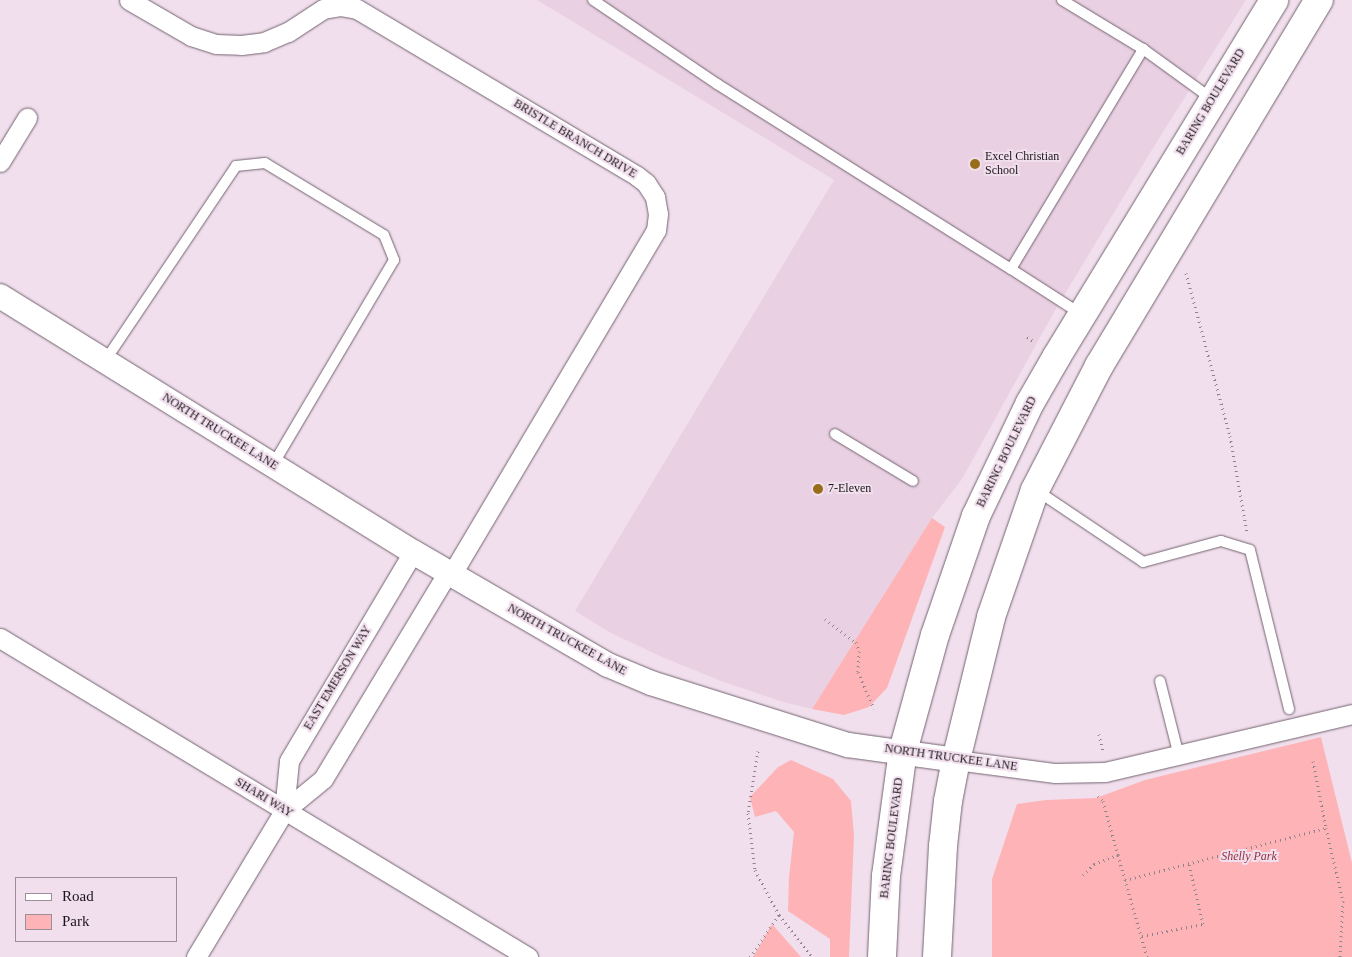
<!DOCTYPE html>
<style>
body{margin:0}
#map{position:relative;width:1352px;height:957px;overflow:hidden;background:#f1dfed;font-family:Georgia,serif}
div>[style]{position:absolute}
.built>*{inset:0;background:#e9d1e3}
.green>*{inset:0;background:#feb4b7}
.path>*{height:3px;margin-top:-1.5px;transform-origin:0;background:repeating-linear-gradient(90deg,#8f838c 0 1px,transparent 0 5px)}
.roads{filter:drop-shadow(0 0 1px #73636f) drop-shadow(0 0 1px #73636f)}
.service>*{height:10px;margin:-5px;padding:0 5px;transform-origin:5px;border-radius:5px;background:#fff}
.minor>*{height:19px;margin:-9.5px;padding:0 9.5px;transform-origin:9.5px;border-radius:9.5px;background:#fff}
.tertiary>*{height:24px;margin:-12px;padding:0 12px;transform-origin:12px;border-radius:12px;background:#fff}
.secondary>*{height:28px;margin:-14px;padding:0 14px;transform-origin:14px;border-radius:14px;background:#fff}
.dots>*{width:14px;height:14px;translate:-50% -50%;box-sizing:border-box;border:2px solid #f1dfed;border-radius:50%}
span{translate:-50% -50%;white-space:nowrap;text-align:center;line-height:1.15;-webkit-text-stroke:4px #f1dfed;paint-order:stroke}
.street-label{font-size:12px;color:#1b1519}
.poi-label{font-size:12px;color:#1b1519}
.left{translate:0 -50%;text-align:left}
.park-label{font-size:12px;color:#92313d;font-style:italic}
.legend{position:absolute;left:15px;top:877px;width:162px;height:65px;box-sizing:border-box;background:#f1dfed;border:1px solid #9b8e98;margin:0;padding:6px 9px;list-style:none;font-size:15px;color:#1b1519}
.legend li{display:flex;align-items:center;gap:10px;height:25px}
.legend b{width:25px;border:1px solid #9b8e98}
</style>
<div id="map">
<div class="built">
<i style="clip-path:polygon(537px 0,1246px 0,1153px 148px,1054px 312px,962px 479px,932px 518px,812px 709px,783px 702px,721px 681px,662px 657px,611px 633px,575px 611px,834px 180px)"></i>
</div>
<div class="green">
<i style="clip-path:polygon(932px 518px,945px 527px,887px 688px,869px 707px,844px 715px,812px 709px)"></i>
<i style="clip-path:polygon(1321px 737px,1352px 863px,1352px 957px,992px 957px,992px 879px,1017px 804px,1046px 800px,1096px 798px,1145px 780px)"></i>
<i style="clip-path:polygon(791px 760px,833px 779px,851px 801px,854px 836px,849px 957px,830px 957px,830px 939px,788px 911px,789px 877px,794px 832px,776px 811px,755px 817px,750px 797px,778px 767px)"></i>
<i style="clip-path:polygon(772px 924px,801px 957px,753px 957px)"></i>
</div>
<div class="path">
<i style="left:1186px;top:273px;width:169px;rotate:74.9deg"></i>
<i style="left:1230px;top:436px;width:97px;rotate:80deg"></i>
<i style="left:1027px;top:337px;width:9px;rotate:32deg"></i>
<i style="left:825px;top:619px;width:39px;rotate:37deg"></i>
<i style="left:856px;top:642px;width:9px;rotate:72deg"></i>
<i style="left:859px;top:651px;width:21px;rotate:93deg"></i>
<i style="left:858px;top:672px;width:40px;rotate:66.6deg"></i>
<i style="left:1099px;top:734px;width:17px;rotate:77deg"></i>
<i style="left:758px;top:751px;width:63px;rotate:99.2deg"></i>
<i style="left:748px;top:813px;width:57px;rotate:83deg"></i>
<i style="left:755px;top:870px;width:51px;rotate:61.9deg"></i>
<i style="left:779px;top:915px;width:53px;rotate:51.8deg"></i>
<i style="left:1313px;top:761px;width:68px;rotate:79deg"></i>
<i style="left:1098px;top:796px;width:7px;rotate:45deg"></i>
<i style="left:1103px;top:801px;width:56px;rotate:74.5deg"></i>
<i style="left:1083px;top:875px;width:16px;rotate:-45deg"></i>
<i style="left:1094px;top:864px;width:26px;rotate:-21deg"></i>
<i style="left:1118px;top:855px;width:26px;rotate:74deg"></i>
<i style="left:1142px;top:936px;width:62px;rotate:-11.1deg"></i>
<i style="left:1203px;top:924px;width:62px;rotate:-103.1deg"></i>
<i style="left:750px;top:957px;width:51px;rotate:-55.4deg"></i>
<i style="left:1147px;top:957px;width:80px;rotate:-105.9deg"></i>
<i style="left:1125px;top:880px;width:208px;rotate:-14.5deg"></i>
<i style="left:1326px;top:828px;width:75px;rotate:76.9deg"></i>
<i style="left:1343px;top:901px;width:56px;rotate:93.1deg"></i>
</div>
<div class="roads">
<div class="service">
<i style="left:593px;top:0;width:150px;rotate:34.1deg"></i>
<i style="left:717px;top:84px;width:347px;rotate:32.2deg"></i>
<i style="left:1062px;top:0;width:95px;rotate:31.2deg"></i>
<i style="left:1143px;top:49px;width:85px;rotate:35.9deg"></i>
<i style="left:1081px;top:314px;width:83px;rotate:-147.3deg"></i>
<i style="left:1011px;top:269px;width:257px;rotate:-59deg"></i>
<i style="left:105px;top:361px;width:235px;rotate:-56.1deg"></i>
<i style="left:236px;top:166px;width:29px;rotate:-6deg"></i>
<i style="left:265px;top:163px;width:139px;rotate:31.2deg"></i>
<i style="left:384px;top:235px;width:27px;rotate:68deg"></i>
<i style="left:394px;top:260px;width:238px;rotate:120.6deg"></i>
<i style="left:835px;top:434px;width:91px;rotate:31.1deg"></i>
<i style="left:1036px;top:490px;width:129px;rotate:33.9deg"></i>
<i style="left:1143px;top:562px;width:81px;rotate:-15.1deg"></i>
<i style="left:1221px;top:541px;width:30px;rotate:17deg"></i>
<i style="left:1250px;top:550px;width:164px;rotate:76.2deg"></i>
<i style="left:1160px;top:681px;width:77px;rotate:75.8deg"></i>
</div>
<div class="minor">
<i style="left:129px;top:0;width:72px;rotate:30.1deg"></i>
<i style="left:191px;top:36px;width:26px;rotate:18deg"></i>
<i style="left:216px;top:44px;width:25px;rotate:2deg"></i>
<i style="left:241px;top:45px;width:23px;rotate:-7deg"></i>
<i style="left:264px;top:42px;width:26px;rotate:-23deg"></i>
<i style="left:288px;top:32px;width:42px;rotate:-33.3deg"></i>
<i style="left:323px;top:9px;width:17px;rotate:-10deg"></i>
<i style="left:340px;top:6px;width:17px;rotate:10deg"></i>
<i style="left:357px;top:9px;width:326px;rotate:30.8deg"></i>
<i style="left:637px;top:176px;width:11px;rotate:38deg"></i>
<i style="left:646px;top:183px;width:17px;rotate:57deg"></i>
<i style="left:655px;top:197px;width:17px;rotate:80deg"></i>
<i style="left:658px;top:214px;width:16px;rotate:97deg"></i>
<i style="left:656px;top:230px;width:400px;rotate:120.7deg"></i>
<i style="left:0;top:162px;width:52px;rotate:-58.5deg"></i>
<i style="left:413px;top:552px;width:243px;rotate:120.7deg"></i>
<i style="left:289px;top:761px;width:50px;rotate:95.7deg"></i>
<i style="left:284px;top:811px;width:50px;rotate:-39.4deg"></i>
<i style="left:323px;top:779px;width:242px;rotate:-58.9deg"></i>
<i style="left:0;top:638px;width:617px;rotate:31.14deg"></i>
<i style="left:956px;top:760px;width:100px;rotate:7.5deg"></i>
<i style="left:1055px;top:773px;width:50px;rotate:-1.1deg"></i>
<i style="left:1105px;top:772px;width:254px;rotate:-13.2deg"></i>
<i style="left:196px;top:957px;width:170px;rotate:-58.9deg"></i>
</div>
<div class="tertiary">
<i style="left:0;top:296px;width:486px;rotate:31.8deg"></i>
<i style="left:413px;top:552px;width:225px;rotate:30.1deg"></i>
<i style="left:608px;top:665px;width:47px;rotate:22.7deg"></i>
<i style="left:651px;top:683px;width:207px;rotate:17.5deg"></i>
<i style="left:848px;top:745px;width:109px;rotate:7.9deg"></i>
</div>
<div class="secondary">
<i style="left:882px;top:957px;width:81px;rotate:-87.2deg"></i>
<i style="left:886px;top:876px;width:126px;rotate:-82.3deg"></i>
<i style="left:903px;top:751px;width:120px;rotate:-74.6deg"></i>
<i style="left:935px;top:635px;width:126px;rotate:-71deg"></i>
<i style="left:976px;top:516px;width:125px;rotate:-64.5deg"></i>
<i style="left:1030px;top:403px;width:54px;rotate:-60.1deg"></i>
<i style="left:1057px;top:356px;width:417px;rotate:-58.6deg"></i>
<i style="left:937px;top:957px;width:111px;rotate:-86.9deg"></i>
<i style="left:943px;top:846px;width:45px;rotate:-83.7deg"></i>
<i style="left:948px;top:801px;width:42px;rotate:-79deg"></i>
<i style="left:956px;top:760px;width:147px;rotate:-76.2deg"></i>
<i style="left:991px;top:617px;width:134px;rotate:-70.9deg"></i>
<i style="left:1035px;top:490px;width:140px;rotate:-62.7deg"></i>
<i style="left:1099px;top:366px;width:427px;rotate:-59deg"></i>
</div>
</div>
<div class="dots">
<i style="left:975px;top:164px;background:#986d1a"></i>
<i style="left:818px;top:489px;background:#986d1a"></i>
</div>
<div class="street-label">
<span style="left:1211px;top:102px;rotate:-59deg">BARING BOULEVARD</span>
<span style="left:575px;top:139px;rotate:31deg">BRISTLE BRANCH DRIVE</span>
<span style="left:220px;top:432px;rotate:32deg">NORTH TRUCKEE LANE</span>
<span style="left:1007px;top:452px;rotate:-64deg">BARING BOULEVARD</span>
<span style="left:567px;top:640px;rotate:29deg">NORTH TRUCKEE LANE</span>
<span style="left:338px;top:678px;rotate:-59deg">EAST EMERSON WAY</span>
<span style="left:951px;top:758px;rotate:8deg">NORTH TRUCKEE LANE</span>
<span style="left:264px;top:798px;rotate:31deg">SHARI WAY</span>
<span style="left:892px;top:838px;rotate:-83deg">BARING BOULEVARD</span>
</div>
<div class="poi-label">
<span class="left" style="left:985px;top:164px">Excel Christian<br>School</span>
<span class="left" style="left:828px;top:489px">7-Eleven</span>
</div>
<div class="park-label">
<span style="left:1249px;top:857px">Shelly Park</span>
</div>
<ul class="legend">
<li><b style="height:6px;background:#fff"></b>Road</li>
<li><b style="height:14px;background:#feb4b7"></b>Park</li>
</ul>
</div>
